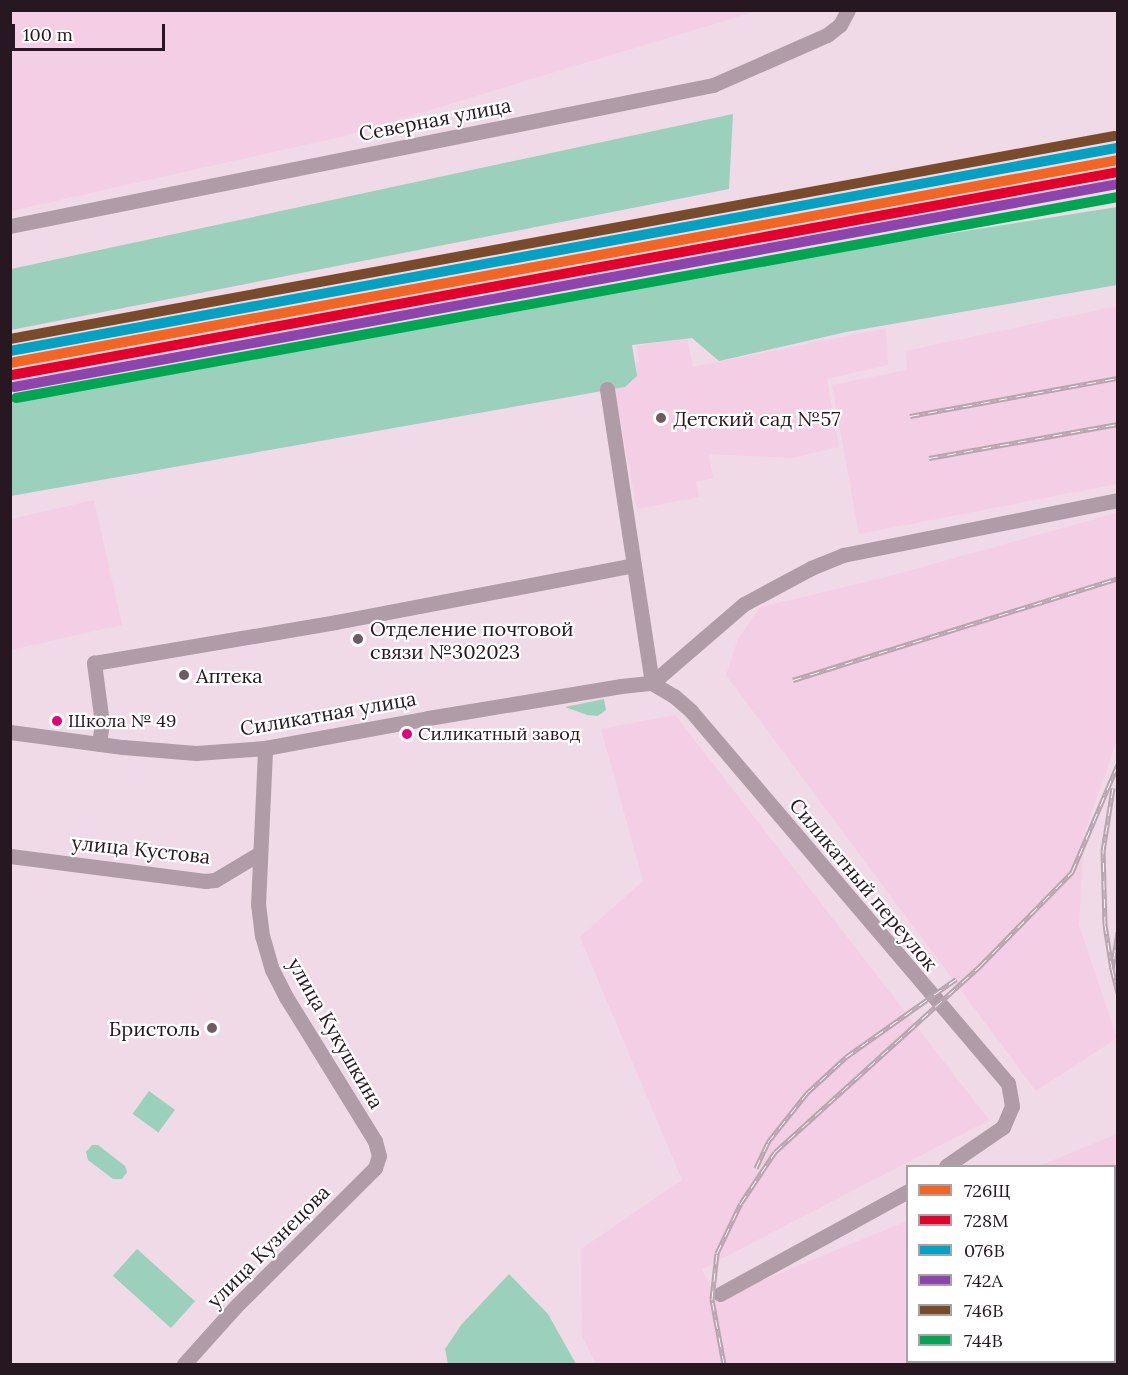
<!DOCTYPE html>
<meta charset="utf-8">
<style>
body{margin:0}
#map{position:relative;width:1128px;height:1375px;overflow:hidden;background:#f0dae7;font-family:Lora,serif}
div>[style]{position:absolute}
.built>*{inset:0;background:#f3cee4}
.green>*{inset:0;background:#9bd0bc;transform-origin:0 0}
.minor>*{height:15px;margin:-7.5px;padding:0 7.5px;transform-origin:7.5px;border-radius:7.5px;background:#af9ca7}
.rail>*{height:5px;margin-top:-2.5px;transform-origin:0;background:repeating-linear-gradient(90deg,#fff 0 9px,#b6a4af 0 18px);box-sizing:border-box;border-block:2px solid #b6a4af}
.rail-1>*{height:10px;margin:-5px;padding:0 5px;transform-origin:5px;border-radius:5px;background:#f26522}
.rail-2>*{height:10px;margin:-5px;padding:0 5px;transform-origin:5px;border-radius:5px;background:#e4002b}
.rail-3>*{height:10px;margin:-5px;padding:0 5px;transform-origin:5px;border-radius:5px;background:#02a2c5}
.rail-4>*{height:10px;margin:-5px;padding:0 5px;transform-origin:5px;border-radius:5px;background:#8e44ad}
.rail-5>*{height:10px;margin:-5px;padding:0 5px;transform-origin:5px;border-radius:5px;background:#7a4b2a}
.rail-6>*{height:10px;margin:-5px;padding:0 5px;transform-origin:5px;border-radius:5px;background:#00a651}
.dots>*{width:16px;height:16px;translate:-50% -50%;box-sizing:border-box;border:3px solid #fff;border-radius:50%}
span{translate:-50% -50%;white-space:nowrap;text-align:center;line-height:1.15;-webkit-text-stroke:4.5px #fff;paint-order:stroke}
.bus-label{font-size:18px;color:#261720}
.left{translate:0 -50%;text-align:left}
.street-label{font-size:20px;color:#261720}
.poi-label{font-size:20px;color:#261720}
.right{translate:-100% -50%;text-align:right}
.frame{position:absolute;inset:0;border:12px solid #261720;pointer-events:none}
.legend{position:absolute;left:906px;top:1165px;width:210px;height:198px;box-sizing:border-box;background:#fff;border:2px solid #a8a2a6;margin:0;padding:8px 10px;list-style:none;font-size:18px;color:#261720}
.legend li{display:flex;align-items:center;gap:12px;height:30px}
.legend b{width:30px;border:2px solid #a8a2a6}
.scale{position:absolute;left:12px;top:24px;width:153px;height:27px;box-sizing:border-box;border:3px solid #261720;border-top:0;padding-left:8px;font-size:18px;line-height:21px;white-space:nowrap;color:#261720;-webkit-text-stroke:4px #fff;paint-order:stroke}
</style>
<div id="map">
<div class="built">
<i style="clip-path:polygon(10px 11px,11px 10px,757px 11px,344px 136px,11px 211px)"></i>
<i style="clip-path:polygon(1117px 306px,1117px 484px,859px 534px,832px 385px,907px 370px,906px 351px)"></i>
<i style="clip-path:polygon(886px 328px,888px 365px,827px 379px,839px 447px,792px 458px,709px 454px,713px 478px,696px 482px,699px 497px,637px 509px,610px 368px,640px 362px,637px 346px,687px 337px,693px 367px)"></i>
<i style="clip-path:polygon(94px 500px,122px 625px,11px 650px,11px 519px)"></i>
<i style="clip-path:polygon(1117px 513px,1117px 740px,1084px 834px,1079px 925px,1117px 1038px,1036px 1091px,726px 675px,738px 639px,760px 607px,879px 579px)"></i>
<i style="clip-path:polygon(675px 715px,989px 1120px,702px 1269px,717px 1299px,907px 1221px,908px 1362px,1114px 1362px,1114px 1166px,1039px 1166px,1117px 1134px,1117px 1364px,596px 1364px,582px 1336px,581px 1249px,682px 1180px,580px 937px,643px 881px,601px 729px)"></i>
<i style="clip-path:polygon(1117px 839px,1117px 928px,1115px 919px)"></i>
</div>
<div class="green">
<i style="clip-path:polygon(733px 114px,729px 189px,11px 330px,11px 269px)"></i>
<i style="clip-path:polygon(1117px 207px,1117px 285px,846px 332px,719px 361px,692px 338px,632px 345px,637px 376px,625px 387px,11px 496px,10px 396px,870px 246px)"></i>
<i style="clip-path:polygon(604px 699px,606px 710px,598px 716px,587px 715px,565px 707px)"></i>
<i style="left:149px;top:1091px;width:32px;height:28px;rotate:36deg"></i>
<i style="clip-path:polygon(98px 1145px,125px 1166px,127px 1172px,122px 1179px,113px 1179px,88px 1160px,86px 1152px,92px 1145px)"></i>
<i style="left:137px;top:1249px;width:78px;height:36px;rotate:42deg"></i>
<i style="clip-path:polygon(509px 1274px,548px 1314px,576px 1364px,448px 1364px,445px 1349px,461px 1325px)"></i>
</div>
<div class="minor">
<i style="left:10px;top:226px;width:717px;rotate:-11.34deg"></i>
<i style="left:713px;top:85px;width:124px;rotate:-23.7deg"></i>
<i style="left:827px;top:35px;width:16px;rotate:-38deg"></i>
<i style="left:840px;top:25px;width:17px;rotate:-62deg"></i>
<i style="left:607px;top:389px;width:297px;rotate:81.3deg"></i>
<i style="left:652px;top:683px;width:26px;rotate:31deg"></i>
<i style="left:674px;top:696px;width:23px;rotate:41deg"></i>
<i style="left:691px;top:711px;width:489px;rotate:49.6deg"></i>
<i style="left:1008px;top:1083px;width:23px;rotate:80deg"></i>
<i style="left:1012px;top:1106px;width:23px;rotate:113deg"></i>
<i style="left:1003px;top:1127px;width:69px;rotate:145.6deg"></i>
<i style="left:652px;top:683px;width:121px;rotate:-40.7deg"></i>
<i style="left:744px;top:604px;width:76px;rotate:-28.2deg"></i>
<i style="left:811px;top:568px;width:35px;rotate:-22deg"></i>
<i style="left:843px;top:555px;width:280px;rotate:-11.3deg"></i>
<i style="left:10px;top:732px;width:114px;rotate:7.6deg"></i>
<i style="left:123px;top:747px;width:73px;rotate:4.7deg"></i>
<i style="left:196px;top:753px;width:69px;rotate:-4.1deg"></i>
<i style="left:265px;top:748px;width:166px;rotate:-10.4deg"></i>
<i style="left:428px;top:718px;width:196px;rotate:-9.4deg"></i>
<i style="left:621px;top:686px;width:31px;rotate:-6deg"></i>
<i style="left:99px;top:744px;width:21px;rotate:-82deg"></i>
<i style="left:102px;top:723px;width:61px;rotate:-97.6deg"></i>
<i style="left:94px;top:663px;width:245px;rotate:-9.6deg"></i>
<i style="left:336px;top:622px;width:303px;rotate:-10.8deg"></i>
<i style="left:10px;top:856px;width:197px;rotate:7.3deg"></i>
<i style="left:205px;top:881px;width:10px;rotate:-6deg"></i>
<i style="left:215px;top:880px;width:52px;rotate:-31deg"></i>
<i style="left:720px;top:1294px;width:214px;rotate:-28.7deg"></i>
<i style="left:184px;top:1364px;width:78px;rotate:-48.1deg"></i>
<i style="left:236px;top:1306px;width:196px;rotate:-44.8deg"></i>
<i style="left:375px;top:1168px;width:13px;rotate:-72deg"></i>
<i style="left:379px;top:1156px;width:16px;rotate:-105deg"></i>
<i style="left:375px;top:1141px;width:169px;rotate:-121.7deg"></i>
<i style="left:286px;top:997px;width:30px;rotate:-117deg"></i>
<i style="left:272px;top:970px;width:35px;rotate:-106deg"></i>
<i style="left:262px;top:936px;width:31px;rotate:-97deg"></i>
<i style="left:258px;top:905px;width:157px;rotate:-87.4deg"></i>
</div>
<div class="rail">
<i style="left:910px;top:416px;width:211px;rotate:-10.4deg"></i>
<i style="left:929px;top:458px;width:192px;rotate:-10.2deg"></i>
<i style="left:793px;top:680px;width:341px;rotate:-17.4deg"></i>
<i style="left:1118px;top:932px;width:37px;rotate:99deg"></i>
<i style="left:1112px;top:969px;width:25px;rotate:76deg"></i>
<i style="left:1112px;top:969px;width:45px;rotate:-99deg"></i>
<i style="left:1105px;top:925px;width:74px;rotate:-91.5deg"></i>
<i style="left:1103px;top:851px;width:64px;rotate:-81deg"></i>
<i style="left:756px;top:1168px;width:29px;rotate:-65deg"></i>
<i style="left:768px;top:1142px;width:63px;rotate:-51.5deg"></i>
<i style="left:807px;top:1093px;width:53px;rotate:-42.7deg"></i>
<i style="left:846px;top:1057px;width:135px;rotate:-35.3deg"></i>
<i style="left:724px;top:1364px;width:66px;rotate:-100.5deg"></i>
<i style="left:712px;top:1299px;width:46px;rotate:-83.8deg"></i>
<i style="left:717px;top:1253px;width:55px;rotate:-64.4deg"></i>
<i style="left:741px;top:1203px;width:61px;rotate:-56.3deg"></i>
<i style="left:775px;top:1152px;width:277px;rotate:-42.2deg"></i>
<i style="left:980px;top:966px;width:132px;rotate:-45.6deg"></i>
<i style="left:1072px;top:872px;width:117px;rotate:-66.9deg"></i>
</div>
<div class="rail-1">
<i style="left:10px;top:363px;width:1126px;rotate:-10.38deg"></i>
</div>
<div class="rail-2">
<i style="left:12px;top:375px;width:1124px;rotate:-10.4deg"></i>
</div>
<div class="rail-3">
<i style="left:10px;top:351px;width:1124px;rotate:-10.4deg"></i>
</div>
<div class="rail-4">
<i style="left:14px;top:387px;width:1123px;rotate:-10.42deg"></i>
</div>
<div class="rail-5">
<i style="left:10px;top:339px;width:1123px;rotate:-10.42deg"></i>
</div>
<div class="rail-6">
<i style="left:16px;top:398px;width:1120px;rotate:-10.34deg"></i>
</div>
<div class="dots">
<i style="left:661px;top:418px;background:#6d5b66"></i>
<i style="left:358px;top:639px;background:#6d5b66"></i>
<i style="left:184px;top:675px;background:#6d5b66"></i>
<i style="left:57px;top:721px;background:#e5007d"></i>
<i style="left:407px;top:734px;background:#e5007d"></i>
<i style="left:212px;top:1028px;background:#6d5b66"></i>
</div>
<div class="bus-label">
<span class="left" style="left:68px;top:721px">Школа № 49</span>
<span class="left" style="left:418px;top:734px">Силикатный завод</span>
</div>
<div class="street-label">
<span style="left:435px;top:119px;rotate:-11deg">Северная улица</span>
<span style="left:328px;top:713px;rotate:-10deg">Силикатная улица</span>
<span style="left:141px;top:849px;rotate:6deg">улица Кустова</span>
<span style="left:864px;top:884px;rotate:50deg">Силикатный переулок</span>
<span style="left:336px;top:1033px;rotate:60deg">улица Кукушкина</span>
<span style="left:268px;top:1246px;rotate:-45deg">улица Кузнецова</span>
</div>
<div class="poi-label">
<span class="left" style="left:673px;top:418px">Детский сад №57</span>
<span class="left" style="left:370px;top:640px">Отделение почтовой<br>связи №302023</span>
<span class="left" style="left:196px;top:675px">Аптека</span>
<span class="right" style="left:200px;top:1028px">Бристоль</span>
</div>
<div class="frame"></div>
<ul class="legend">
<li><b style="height:8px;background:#f26522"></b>726Щ</li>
<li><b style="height:8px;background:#e4002b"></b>728М</li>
<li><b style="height:8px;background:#02a2c5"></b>076В</li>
<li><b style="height:8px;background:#8e44ad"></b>742А</li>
<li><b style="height:8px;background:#7a4b2a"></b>746В</li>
<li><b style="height:8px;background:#00a651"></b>744В</li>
</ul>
<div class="scale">100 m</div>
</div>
